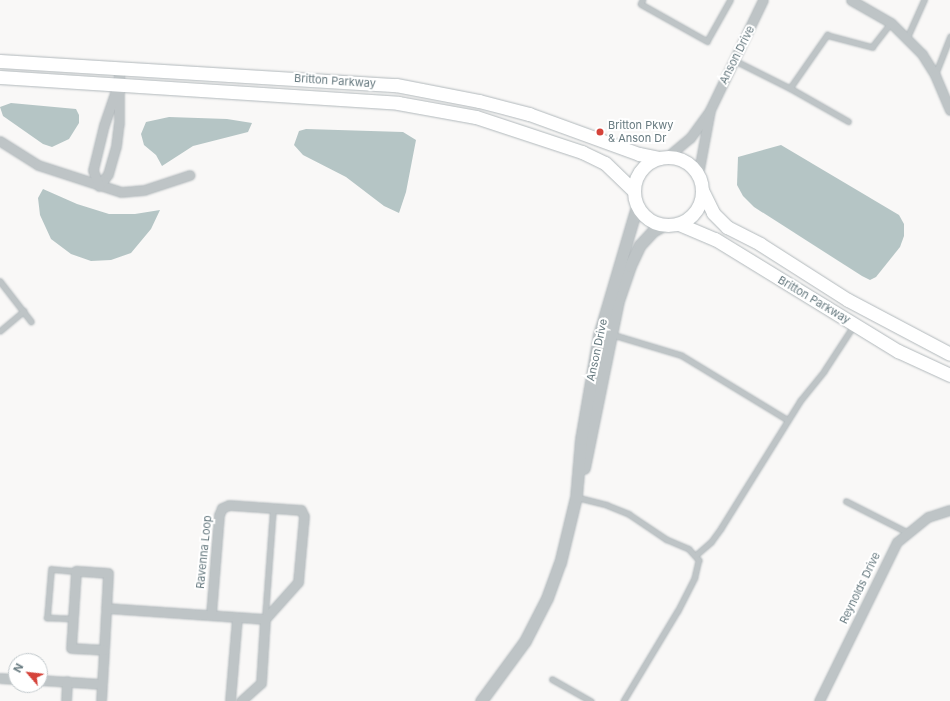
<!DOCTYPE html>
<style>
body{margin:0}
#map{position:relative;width:950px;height:701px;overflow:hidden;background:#f9f8f7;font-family:Inter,sans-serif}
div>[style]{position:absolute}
.water>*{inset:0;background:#b5c5c5}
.roads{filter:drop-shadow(0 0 1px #b1b8bb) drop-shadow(0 0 1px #b1b8bb)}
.service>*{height:4.5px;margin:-2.25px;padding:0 2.25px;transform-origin:2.25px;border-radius:2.25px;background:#bec4c6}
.minor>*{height:9px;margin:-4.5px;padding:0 4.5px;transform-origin:4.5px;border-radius:4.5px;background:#bec4c6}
.tertiary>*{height:11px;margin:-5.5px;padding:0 5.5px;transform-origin:5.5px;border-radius:5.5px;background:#bec4c6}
.secondary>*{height:13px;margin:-6.5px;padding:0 6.5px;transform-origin:6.5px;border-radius:6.5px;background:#fff}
.secondary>.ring{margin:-6.5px;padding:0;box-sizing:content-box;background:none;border:13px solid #fff;border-radius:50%}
.dots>*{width:11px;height:11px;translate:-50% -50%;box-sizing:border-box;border:2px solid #fff;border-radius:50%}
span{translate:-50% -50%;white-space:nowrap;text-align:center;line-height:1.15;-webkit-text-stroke:4px #fff;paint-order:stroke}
.street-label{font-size:11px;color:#66797f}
.poi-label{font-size:11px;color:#66797f}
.left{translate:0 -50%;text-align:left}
.north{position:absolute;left:8px;top:653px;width:40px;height:40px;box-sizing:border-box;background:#fff;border:1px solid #c2c9cc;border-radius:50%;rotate:298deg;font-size:11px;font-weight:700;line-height:16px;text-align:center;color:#66797f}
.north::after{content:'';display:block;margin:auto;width:14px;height:18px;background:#d5433a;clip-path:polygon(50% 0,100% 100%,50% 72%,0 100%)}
</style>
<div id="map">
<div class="water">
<i style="clip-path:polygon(11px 103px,76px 109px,79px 115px,79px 123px,69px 139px,52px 147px,43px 144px,3px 116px,0 107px)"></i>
<i style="clip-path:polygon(169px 117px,227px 119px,252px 123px,248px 132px,193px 146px,162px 166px,156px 155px,144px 145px,141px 134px,146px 122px)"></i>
<i style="clip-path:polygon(306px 129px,403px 132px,416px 140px,406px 192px,399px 213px,384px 206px,346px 177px,303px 155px,294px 145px,299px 131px)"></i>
<i style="clip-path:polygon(781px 145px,899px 215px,904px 224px,904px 236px,900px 247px,876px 277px,870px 280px,862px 276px,754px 207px,743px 196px,737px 185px,738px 157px)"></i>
<i style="clip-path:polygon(43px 189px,77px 204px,109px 214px,135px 214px,160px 210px,151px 229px,131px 253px,111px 260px,91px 261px,71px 254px,51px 239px,40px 215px,38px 198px)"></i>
</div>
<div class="roads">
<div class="service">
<i style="left:643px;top:0;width:4px;rotate:117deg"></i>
<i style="left:641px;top:4px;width:76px;rotate:29.3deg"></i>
<i style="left:707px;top:41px;width:47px;rotate:-60.7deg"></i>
<i style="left:907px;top:38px;width:42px;rotate:-65.9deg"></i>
<i style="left:734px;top:60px;width:63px;rotate:26.6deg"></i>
<i style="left:790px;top:88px;width:65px;rotate:-55.1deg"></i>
<i style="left:827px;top:35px;width:47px;rotate:14.9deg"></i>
<i style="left:872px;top:47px;width:31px;rotate:-52deg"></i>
<i style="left:935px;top:75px;width:41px;rotate:-68.5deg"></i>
<i style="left:790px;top:88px;width:67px;rotate:29.6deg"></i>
<i style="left:0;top:281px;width:51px;rotate:52.2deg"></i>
<i style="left:0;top:331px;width:31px;rotate:-40deg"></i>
<i style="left:611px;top:334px;width:73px;rotate:16.7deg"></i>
<i style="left:681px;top:355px;width:125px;rotate:31.3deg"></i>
<i style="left:576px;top:497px;width:32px;rotate:14deg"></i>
<i style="left:607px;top:505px;width:24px;rotate:22deg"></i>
<i style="left:629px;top:514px;width:45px;rotate:34deg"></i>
<i style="left:666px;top:539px;width:25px;rotate:23deg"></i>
<i style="left:689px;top:549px;width:15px;rotate:48deg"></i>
<i style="left:699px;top:560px;width:18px;rotate:103deg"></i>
<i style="left:695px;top:578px;width:37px;rotate:117deg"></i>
<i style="left:678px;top:611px;width:105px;rotate:121deg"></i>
<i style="left:846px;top:501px;width:68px;rotate:26.9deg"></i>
<i style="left:696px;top:555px;width:20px;rotate:-41deg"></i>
<i style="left:711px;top:542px;width:17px;rotate:-54deg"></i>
<i style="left:721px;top:528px;width:150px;rotate:-58.1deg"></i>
<i style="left:800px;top:401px;width:38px;rotate:-51deg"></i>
<i style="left:824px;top:371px;width:55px;rotate:-56.9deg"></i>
<i style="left:265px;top:617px;width:110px;rotate:-85.8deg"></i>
<i style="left:73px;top:619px;width:26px;rotate:-178deg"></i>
<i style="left:47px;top:618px;width:49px;rotate:-85.3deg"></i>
<i style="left:51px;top:569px;width:25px;rotate:5deg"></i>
<i style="left:552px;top:679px;width:45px;rotate:29.4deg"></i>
</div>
<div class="minor">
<i style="left:851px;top:0;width:46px;rotate:29.9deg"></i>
<i style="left:891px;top:23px;width:44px;rotate:45deg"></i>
<i style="left:922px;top:54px;width:25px;rotate:58deg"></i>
<i style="left:935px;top:75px;width:38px;rotate:67deg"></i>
<i style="left:0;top:141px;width:45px;rotate:32.3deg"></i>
<i style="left:38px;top:165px;width:87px;rotate:18deg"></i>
<i style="left:121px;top:192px;width:23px;rotate:-5deg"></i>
<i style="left:144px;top:190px;width:48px;rotate:-18.1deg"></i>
<i style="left:667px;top:157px;width:30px;rotate:-40deg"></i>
<i style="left:690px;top:138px;width:34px;rotate:-54deg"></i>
<i style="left:710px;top:110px;width:122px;rotate:-64.3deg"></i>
<i style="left:698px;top:175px;width:66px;rotate:-79.5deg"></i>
<i style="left:99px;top:186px;width:15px;rotate:-53deg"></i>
<i style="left:108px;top:174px;width:29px;rotate:-74deg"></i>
<i style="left:116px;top:146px;width:23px;rotate:-83deg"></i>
<i style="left:119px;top:123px;width:54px;rotate:-90deg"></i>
<i style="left:99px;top:186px;width:17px;rotate:-111deg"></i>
<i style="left:93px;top:170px;width:46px;rotate:-76.3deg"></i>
<i style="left:104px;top:125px;width:37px;rotate:-71deg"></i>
<i style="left:106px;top:608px;width:131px;rotate:3.9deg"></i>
<i style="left:237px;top:617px;width:28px;rotate:4deg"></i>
<i style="left:265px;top:619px;width:50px;rotate:-48.3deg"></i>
<i style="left:298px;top:582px;width:66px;rotate:-84.8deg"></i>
<i style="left:304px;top:516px;width:7px;rotate:-117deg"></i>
<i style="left:301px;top:510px;width:72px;rotate:-176deg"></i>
<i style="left:229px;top:505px;width:8px;rotate:157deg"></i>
<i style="left:222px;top:508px;width:8px;rotate:113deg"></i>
<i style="left:219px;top:515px;width:100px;rotate:94.6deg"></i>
<i style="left:0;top:678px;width:16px;rotate:4deg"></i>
<i style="left:40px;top:680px;width:62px;rotate:3.7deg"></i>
<i style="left:66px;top:701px;width:20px;rotate:-87deg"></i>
<i style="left:101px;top:701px;width:51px;rotate:-86.6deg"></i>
<i style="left:104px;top:650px;width:77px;rotate:-87deg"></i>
<i style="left:108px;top:573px;width:32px;rotate:-176deg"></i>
<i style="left:76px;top:571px;width:77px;rotate:93.7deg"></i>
<i style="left:71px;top:648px;width:33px;rotate:3deg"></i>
<i style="left:230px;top:701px;width:84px;rotate:-85.2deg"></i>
<i style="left:241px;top:701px;width:27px;rotate:-42deg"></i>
<i style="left:261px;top:683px;width:64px;rotate:-86.4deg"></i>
<i style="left:819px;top:701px;width:177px;rotate:-63.9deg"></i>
<i style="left:897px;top:542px;width:40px;rotate:-39deg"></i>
<i style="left:928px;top:517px;width:23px;rotate:-18deg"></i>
</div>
<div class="tertiary">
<i style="left:584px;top:468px;width:170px;rotate:-78.5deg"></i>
<i style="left:618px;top:301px;width:37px;rotate:-71deg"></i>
<i style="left:630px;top:266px;width:23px;rotate:-65deg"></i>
<i style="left:640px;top:245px;width:19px;rotate:-47deg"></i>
<i style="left:653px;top:231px;width:13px;rotate:-29deg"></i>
<i style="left:481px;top:701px;width:74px;rotate:-53.7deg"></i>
<i style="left:525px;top:641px;width:48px;rotate:-62.9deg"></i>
<i style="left:547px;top:598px;width:37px;rotate:-70deg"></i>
<i style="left:560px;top:563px;width:68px;rotate:-76.4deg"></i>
<i style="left:576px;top:497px;width:58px;rotate:-85.1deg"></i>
<i style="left:581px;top:439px;width:106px;rotate:-80.2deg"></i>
<i style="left:599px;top:335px;width:134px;rotate:-73.6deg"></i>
</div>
<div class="secondary">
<i style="left:0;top:61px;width:397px;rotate:3.5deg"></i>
<i style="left:396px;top:85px;width:85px;rotate:10.9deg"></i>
<i style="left:479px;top:101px;width:52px;rotate:14.6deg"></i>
<i style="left:529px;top:114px;width:117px;rotate:20deg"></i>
<i style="left:639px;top:154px;width:21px;rotate:11deg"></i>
<i style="left:0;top:77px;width:399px;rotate:3.7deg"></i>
<i style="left:398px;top:103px;width:79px;rotate:10.2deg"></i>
<i style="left:476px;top:117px;width:112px;rotate:18.3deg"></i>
<i style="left:582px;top:152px;width:25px;rotate:26deg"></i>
<i style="left:605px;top:163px;width:40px;rotate:44deg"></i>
<i class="ring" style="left:634px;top:157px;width:55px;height:55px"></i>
<i style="left:702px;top:190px;width:25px;rotate:64deg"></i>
<i style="left:713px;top:213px;width:20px;rotate:45deg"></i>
<i style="left:727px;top:227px;width:37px;rotate:27deg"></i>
<i style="left:760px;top:244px;width:104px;rotate:32.5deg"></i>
<i style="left:848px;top:300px;width:115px;rotate:27.9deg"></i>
<i style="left:679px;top:224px;width:39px;rotate:23deg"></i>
<i style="left:715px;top:239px;width:215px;rotate:31.5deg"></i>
<i style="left:898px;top:351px;width:57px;rotate:24.8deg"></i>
</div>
</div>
<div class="dots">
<i style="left:600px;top:132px;background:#d5433a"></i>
</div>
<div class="street-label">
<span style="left:737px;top:55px;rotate:-63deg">Anson Drive</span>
<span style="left:335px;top:81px;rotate:4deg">Britton Parkway</span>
<span style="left:814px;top:300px;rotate:31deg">Britton Parkway</span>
<span style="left:597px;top:350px;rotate:-78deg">Anson Drive</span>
<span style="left:204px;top:552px;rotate:-84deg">Ravenna Loop</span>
<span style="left:860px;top:588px;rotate:-64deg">Reynolds Drive</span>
</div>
<div class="poi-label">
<span class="left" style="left:608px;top:132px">Britton Pkwy<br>&amp; Anson Dr</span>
</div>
<div class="north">N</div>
</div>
